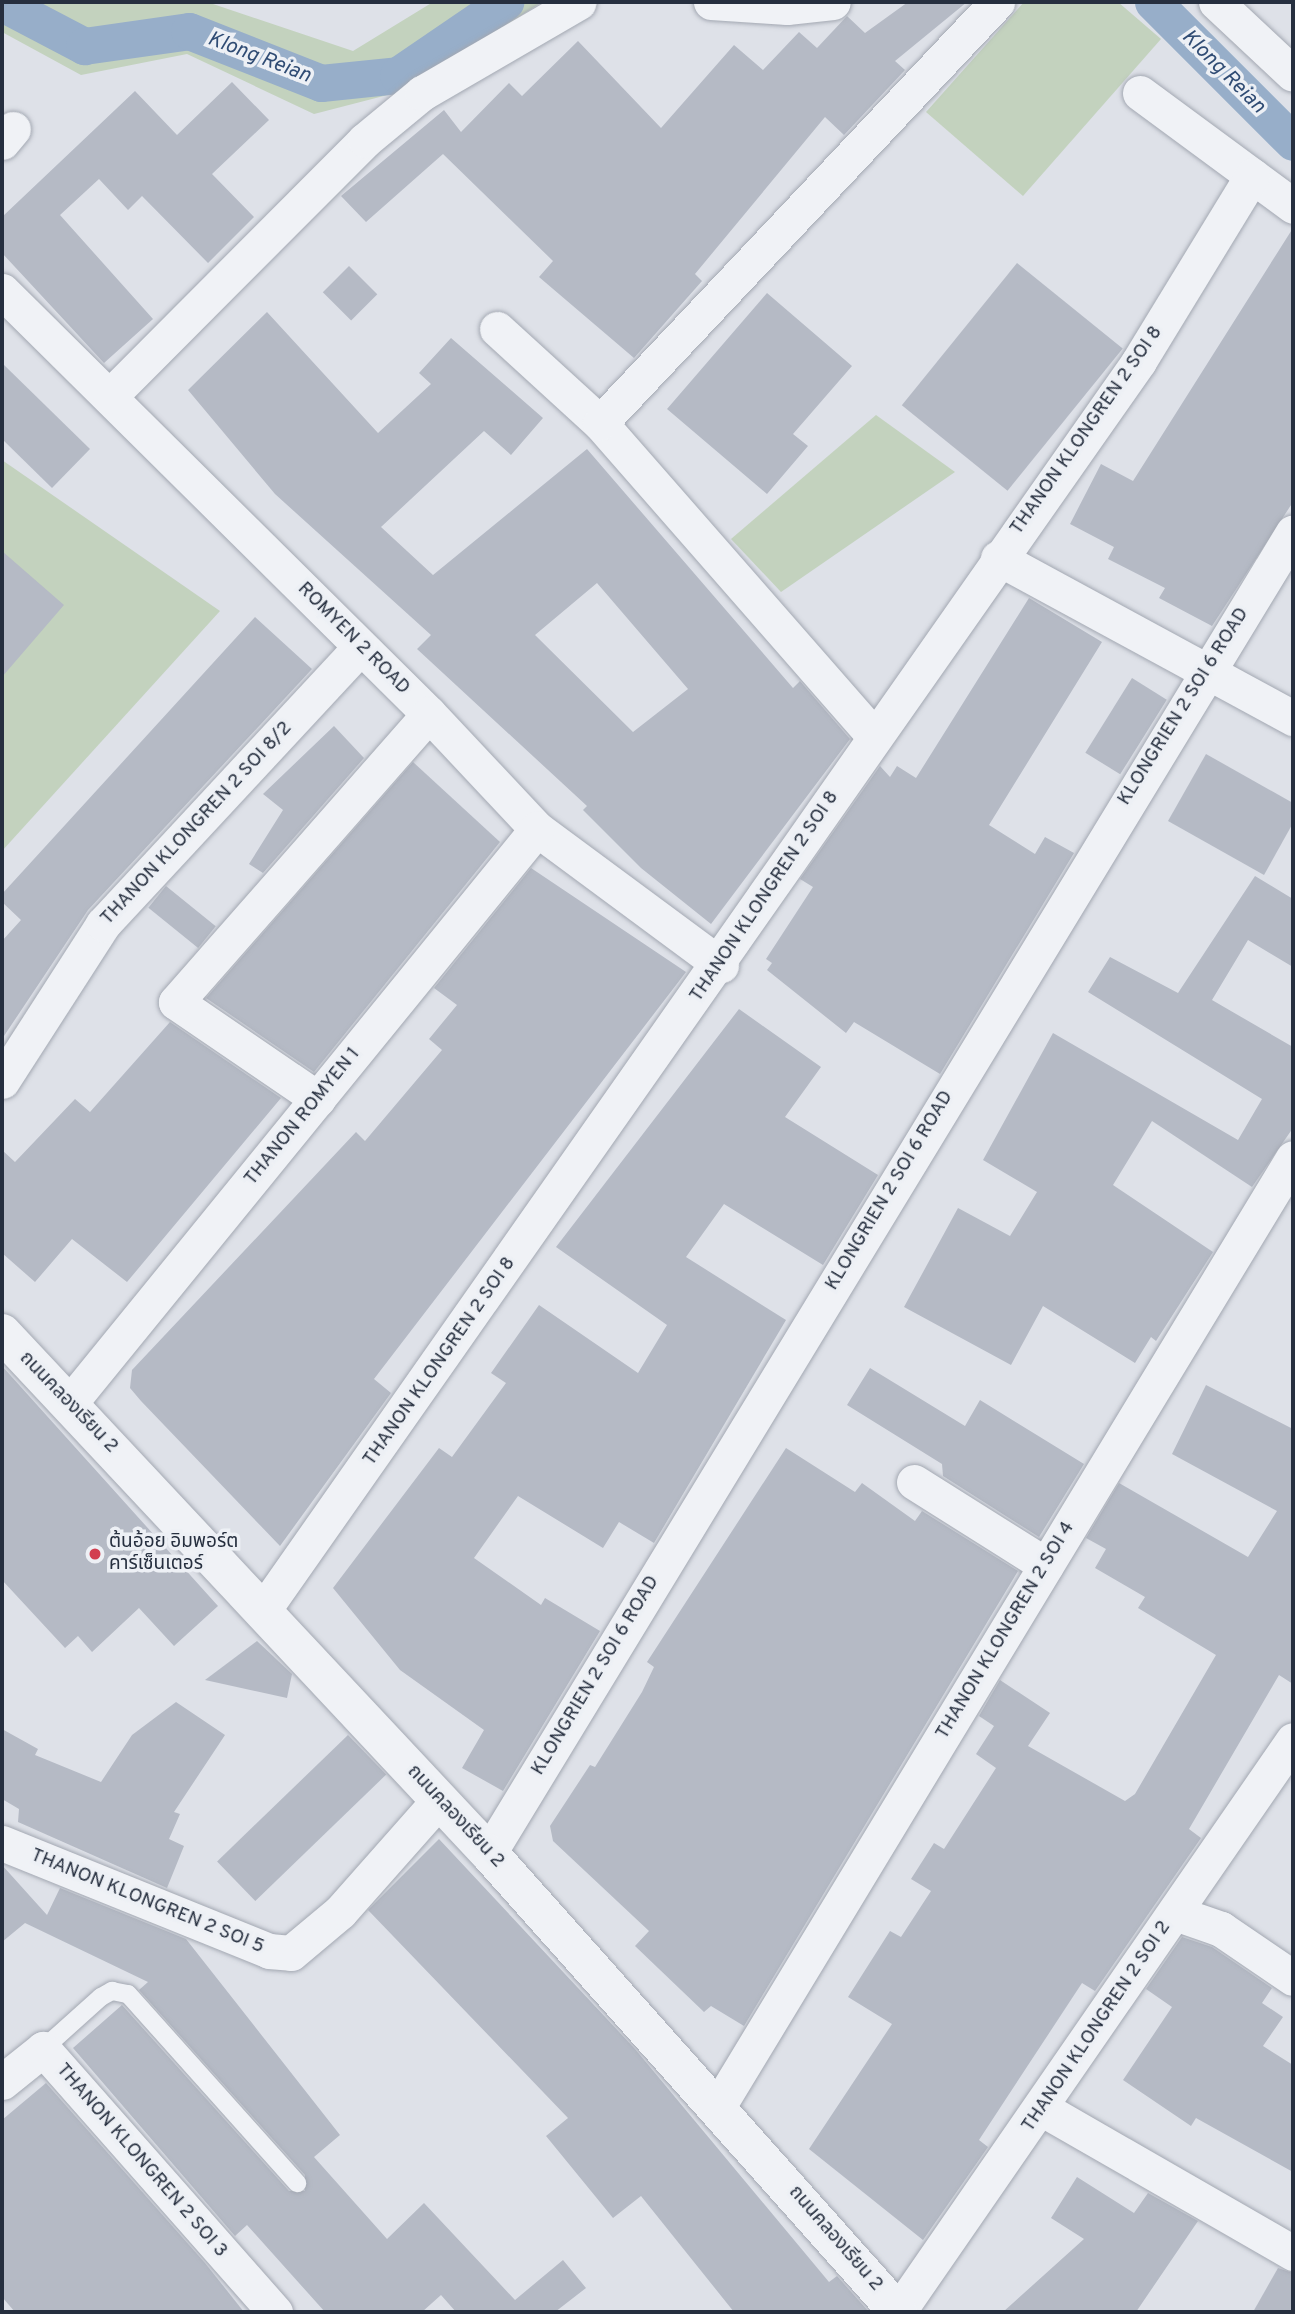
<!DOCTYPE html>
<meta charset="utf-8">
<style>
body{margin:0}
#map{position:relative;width:1295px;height:2314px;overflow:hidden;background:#dee1e8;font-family:Overpass,"Noto Sans Thai",sans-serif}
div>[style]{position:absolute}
.green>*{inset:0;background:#c3d2be}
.canal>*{height:37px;margin:-18.5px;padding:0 18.5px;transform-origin:18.5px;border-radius:18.5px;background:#97aec9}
.building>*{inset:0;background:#b5bac5;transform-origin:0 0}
.roads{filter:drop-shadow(0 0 2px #a3a8b2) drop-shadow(0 0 2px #a3a8b2)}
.service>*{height:18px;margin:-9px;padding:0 9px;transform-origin:9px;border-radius:9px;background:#f0f2f6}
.minor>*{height:35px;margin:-17.5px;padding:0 17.5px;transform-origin:17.5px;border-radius:17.5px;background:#f0f2f6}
.tertiary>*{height:38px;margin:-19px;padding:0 19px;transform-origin:19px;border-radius:19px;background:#f0f2f6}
.dots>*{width:19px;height:19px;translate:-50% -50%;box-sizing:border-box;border:4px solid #edf0f5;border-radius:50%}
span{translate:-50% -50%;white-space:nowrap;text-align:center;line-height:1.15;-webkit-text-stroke:7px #edf0f5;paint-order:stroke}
.street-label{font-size:19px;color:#262f3f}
.poi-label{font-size:19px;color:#262f3f}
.left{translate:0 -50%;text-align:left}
.water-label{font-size:21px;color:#304c74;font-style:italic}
.frame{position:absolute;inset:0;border:4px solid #262f3f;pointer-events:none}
</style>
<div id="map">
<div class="green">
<i style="clip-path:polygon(2px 2px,213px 4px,353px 51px,433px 2px,542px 2px,403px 91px,314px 114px,187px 54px,81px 75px,2px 32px)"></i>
<i style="clip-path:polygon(1024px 2px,1118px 2px,1161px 39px,1023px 196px,926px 112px)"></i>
<i style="clip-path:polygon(876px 415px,955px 472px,781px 592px,731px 539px)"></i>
<i style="clip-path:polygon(2px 460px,220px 611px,2px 851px)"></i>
</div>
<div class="canal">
<i style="left:1153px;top:2px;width:198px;rotate:45deg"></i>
<i style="left:2px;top:3px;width:93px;rotate:27.7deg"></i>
<i style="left:84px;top:46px;width:106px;rotate:-8.1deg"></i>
<i style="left:189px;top:31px;width:142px;rotate:21.5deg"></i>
<i style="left:321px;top:83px;width:77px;rotate:-5.9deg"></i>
<i style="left:398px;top:75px;width:130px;rotate:-34.3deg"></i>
</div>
<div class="building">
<i style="clip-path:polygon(908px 2px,967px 2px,895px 61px,905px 70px,844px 135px,825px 117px,695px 274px,702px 281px,634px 358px,539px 277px,553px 261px,443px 154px,366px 222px,341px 196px,444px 110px,461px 132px,509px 83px,522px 96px,578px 41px,661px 128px,734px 45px,763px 70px,799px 32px,817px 48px,847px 16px,865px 33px)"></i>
<i style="clip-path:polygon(232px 82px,269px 120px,212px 174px,254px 217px,208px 263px,142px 196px,128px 210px,99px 179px,60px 215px,153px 319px,104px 363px,2px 253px,2px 217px,135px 91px,177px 135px)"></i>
<i style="clip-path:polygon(1293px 228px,1293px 502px,1212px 626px,1159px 598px,1165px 588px,1108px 559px,1114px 547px,1070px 524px,1101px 464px,1133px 481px)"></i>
<i style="left:1017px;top:263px;width:136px;height:183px;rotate:39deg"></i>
<i style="left:349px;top:266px;width:40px;height:37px;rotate:45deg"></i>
<i style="clip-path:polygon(767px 293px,852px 366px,793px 434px,808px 446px,767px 494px,667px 409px)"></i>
<i style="clip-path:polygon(evenodd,267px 312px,378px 433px,431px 384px,419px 373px,451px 338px,543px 418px,511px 455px,484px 431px,381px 527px,433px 575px,587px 449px,793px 688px,800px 681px,850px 739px,711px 924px,641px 868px,583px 810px,587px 806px,417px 649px,431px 635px,275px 494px,188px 390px,267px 312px,597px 583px,688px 689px,633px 732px,535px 635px,597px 583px)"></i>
<i style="clip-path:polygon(2px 363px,90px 449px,52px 488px,2px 439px)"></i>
<i style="clip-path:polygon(2px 551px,64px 605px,2px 677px)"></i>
<i style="clip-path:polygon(1029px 598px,1102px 642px,989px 825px,1035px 854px,1045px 837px,1074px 853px,940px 1074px,854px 1022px,846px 1033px,767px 970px,772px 963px,766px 959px,813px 887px,800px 879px,880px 766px,890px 777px,897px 766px,916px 778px)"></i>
<i style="clip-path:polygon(255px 617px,312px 669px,88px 910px,2px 1039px,2px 941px,21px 920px,2px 902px,2px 894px)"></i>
<i style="left:1132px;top:678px;width:41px;height:88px;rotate:32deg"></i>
<i style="clip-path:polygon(334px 726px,364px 758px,263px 873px,249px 864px,283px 810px,263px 794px)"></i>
<i style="clip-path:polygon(1206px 754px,1293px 803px,1293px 823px,1264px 875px,1168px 821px)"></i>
<i style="clip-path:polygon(413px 762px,500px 842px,314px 1072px,206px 998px)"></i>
<i style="clip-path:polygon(531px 868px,686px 972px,374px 1379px,391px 1393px,280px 1546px,141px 1401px,130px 1388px,132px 1370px,356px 1132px,365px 1141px,442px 1050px,429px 1039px,457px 1005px,434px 988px)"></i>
<i style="clip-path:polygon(1255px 876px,1293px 899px,1293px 967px,1248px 940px,1212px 1000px,1293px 1047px,1293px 1128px,1252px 1187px,1152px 1121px,1113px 1185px,1213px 1252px,1156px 1341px,1151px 1337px,1135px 1363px,1043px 1306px,1011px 1365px,904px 1307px,958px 1208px,1010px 1236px,1037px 1192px,983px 1160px,1053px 1033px,1238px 1140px,1262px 1099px,1088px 992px,1110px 957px,1178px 993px)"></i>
<i style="left:166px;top:886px;width:64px;height:28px;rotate:39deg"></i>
<i style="clip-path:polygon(739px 1009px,821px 1067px,785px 1117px,878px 1175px,823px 1265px,724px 1204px,686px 1257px,786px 1320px,654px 1543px,619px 1522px,603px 1548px,518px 1496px,474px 1558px,541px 1605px,545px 1598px,600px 1631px,503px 1791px,462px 1768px,484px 1730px,400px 1670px,333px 1588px,439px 1448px,452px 1457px,506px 1383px,491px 1373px,539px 1305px,638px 1373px,667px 1325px,556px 1247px)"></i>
<i style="clip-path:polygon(170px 1022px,281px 1098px,127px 1282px,72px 1239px,35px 1282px,2px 1253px,2px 1150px,15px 1162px,75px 1099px,90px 1112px)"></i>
<i style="clip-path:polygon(2px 1366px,218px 1606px,174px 1646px,139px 1608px,92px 1652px,78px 1636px,65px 1648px,2px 1580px)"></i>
<i style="clip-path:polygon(870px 1368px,965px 1426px,980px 1400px,1084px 1464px,1039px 1537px,943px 1476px,942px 1464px,847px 1405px)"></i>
<i style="clip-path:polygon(1206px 1385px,1293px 1429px,1293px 1684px,1279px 1675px,1189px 1829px,1201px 1838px,1095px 1991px,1082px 1983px,979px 2140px,988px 2147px,923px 2240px,809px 2149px,892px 2024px,848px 1997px,890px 1931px,901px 1937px,931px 1891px,911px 1879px,934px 1843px,944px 1849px,996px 1768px,976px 1754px,994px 1726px,979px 1716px,1000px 1680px,1050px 1713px,1028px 1746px,1125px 1801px,1135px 1794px,1216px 1655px,1138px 1608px,1145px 1597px,1095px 1568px,1106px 1549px,1086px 1538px,1119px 1483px,1248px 1557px,1277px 1511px,1172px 1454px)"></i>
<i style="clip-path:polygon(786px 1448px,855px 1492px,862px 1483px,915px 1521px,922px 1511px,1018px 1571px,744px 2026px,711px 2006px,704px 2012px,635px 1946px,649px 1931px,553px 1841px,550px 1826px,590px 1765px,595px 1767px,642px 1692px,654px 1667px,647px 1662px)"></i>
<i style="clip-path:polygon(257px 1641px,292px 1674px,287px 1698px,205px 1680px)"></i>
<i style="clip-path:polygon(176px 1702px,225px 1735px,174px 1812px,180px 1814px,169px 1839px,184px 1846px,167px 1888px,18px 1822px,19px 1809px,2px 1799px,2px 1729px,38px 1749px,35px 1755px,101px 1782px,132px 1735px)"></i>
<i style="left:348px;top:1735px;width:55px;height:182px;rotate:46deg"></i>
<i style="clip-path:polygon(439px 1839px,635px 2049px,829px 2282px,837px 2276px,869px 2312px,734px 2312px,641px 2196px,613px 2218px,546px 2136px,568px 2118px,368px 1910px)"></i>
<i style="clip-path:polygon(2px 1865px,47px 1915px,60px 1888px,186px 1939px,340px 2135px,314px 2157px,387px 2239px,424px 2203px,515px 2300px,563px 2260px,586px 2288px,555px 2312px,456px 2312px,441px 2295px,422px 2312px,325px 2312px,247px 2225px,235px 2236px,73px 2048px,122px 2005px,289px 2191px,305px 2191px,305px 2175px,139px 1990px,148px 1982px,25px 1923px,2px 1942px)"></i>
<i style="clip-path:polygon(1182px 1937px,1212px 1947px,1272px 1988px,1262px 2003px,1283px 2017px,1263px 2046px,1293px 2065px,1293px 2172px,1196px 2118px,1191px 2126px,1123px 2080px,1172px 2007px,1146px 1989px)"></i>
<i style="clip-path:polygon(46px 2083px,205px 2263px,244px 2312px,15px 2312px,2px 2297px,2px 2120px)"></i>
<i style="clip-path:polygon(1077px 2177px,1134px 2213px,1148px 2193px,1198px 2221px,1136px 2312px,1003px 2312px,1084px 2239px,1051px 2218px)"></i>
<i style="clip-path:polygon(1278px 2268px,1293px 2273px,1293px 2312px,1253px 2312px)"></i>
</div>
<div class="roads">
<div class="service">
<i style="left:43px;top:2049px;width:78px;rotate:-41.9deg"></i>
<i style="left:101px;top:1997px;width:13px;rotate:-29deg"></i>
<i style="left:112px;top:1991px;width:16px;rotate:11deg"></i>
<i style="left:128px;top:1994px;width:254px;rotate:48.2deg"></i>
</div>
<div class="minor">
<i style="left:711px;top:2px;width:76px;rotate:3.8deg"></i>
<i style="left:787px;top:7px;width:46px;rotate:-6.2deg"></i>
<i style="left:1216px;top:2px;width:105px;rotate:43.1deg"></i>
<i style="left:1140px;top:93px;width:190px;rotate:36.4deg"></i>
<i style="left:2px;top:142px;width:17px;rotate:-50deg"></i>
<i style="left:2px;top:291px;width:601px;rotate:44.73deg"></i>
<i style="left:429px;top:714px;width:158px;rotate:46.8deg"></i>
<i style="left:537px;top:829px;width:229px;rotate:36.5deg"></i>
<i style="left:497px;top:329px;width:139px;rotate:42.4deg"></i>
<i style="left:110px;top:396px;width:361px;rotate:-45.1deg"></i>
<i style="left:365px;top:140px;width:74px;rotate:-39.5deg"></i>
<i style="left:422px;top:93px;width:181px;rotate:-30.1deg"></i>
<i style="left:998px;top:558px;width:336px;rotate:28.5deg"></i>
<i style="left:874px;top:736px;width:416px;rotate:-131.2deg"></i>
<i style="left:600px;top:423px;width:579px;rotate:-46.68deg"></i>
<i style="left:2px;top:1081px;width:187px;rotate:-57.2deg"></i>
<i style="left:103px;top:924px;width:378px;rotate:-47.1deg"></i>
<i style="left:318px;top:1099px;width:172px;rotate:-145.7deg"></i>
<i style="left:176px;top:1002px;width:383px;rotate:-48.7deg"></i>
<i style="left:69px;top:1404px;width:741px;rotate:-50.86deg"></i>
<i style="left:914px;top:1482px;width:156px;rotate:32.2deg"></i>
<i style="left:264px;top:1609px;width:1524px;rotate:-54.96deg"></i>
<i style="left:1139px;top:361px;width:217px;rotate:-58.6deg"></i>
<i style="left:2px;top:1843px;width:288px;rotate:22deg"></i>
<i style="left:269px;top:1951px;width:22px;rotate:5deg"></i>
<i style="left:291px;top:1953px;width:64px;rotate:-39.9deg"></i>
<i style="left:340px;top:1912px;width:149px;rotate:-48.5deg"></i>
<i style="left:489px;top:1853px;width:1546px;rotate:-58.67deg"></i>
<i style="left:1175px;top:1913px;width:49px;rotate:19.2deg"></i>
<i style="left:1221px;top:1929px;width:87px;rotate:34.2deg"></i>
<i style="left:2px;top:2082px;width:53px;rotate:-38.8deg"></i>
<i style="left:43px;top:2049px;width:351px;rotate:48.6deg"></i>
<i style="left:719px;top:2105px;width:1107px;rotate:-58.78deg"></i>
<i style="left:1041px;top:2108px;width:291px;rotate:29.9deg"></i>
<i style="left:898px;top:2312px;width:695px;rotate:-55.37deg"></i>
</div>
<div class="tertiary">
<i style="left:2px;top:1333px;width:712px;rotate:46.88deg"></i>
<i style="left:489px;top:1853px;width:615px;rotate:48.3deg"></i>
</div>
</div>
<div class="dots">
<i style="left:95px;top:1554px;background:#d23e50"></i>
</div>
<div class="street-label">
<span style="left:1087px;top:431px;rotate:-55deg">THANON KLONGREN 2 SOI 8</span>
<span style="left:353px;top:639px;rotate:45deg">ROMYEN 2 ROAD</span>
<span style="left:1184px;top:707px;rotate:-58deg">KLONGRIEN 2 SOI 6 ROAD</span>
<span style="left:197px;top:824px;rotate:-47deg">THANON KLONGREN 2 SOI 8/2</span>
<span style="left:765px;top:897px;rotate:-56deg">THANON KLONGREN 2 SOI 8</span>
<span style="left:303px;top:1117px;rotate:-51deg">THANON ROMYEN 1</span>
<span style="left:890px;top:1191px;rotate:-59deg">KLONGRIEN 2 SOI 6 ROAD</span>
<span style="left:440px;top:1362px;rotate:-55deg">THANON KLONGREN 2 SOI 8</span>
<span style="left:68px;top:1403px;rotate:46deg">ถนนคลองเรียน 2</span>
<span style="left:1006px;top:1631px;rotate:-59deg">THANON KLONGREN 2 SOI 4</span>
<span style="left:596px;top:1676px;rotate:-59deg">KLONGRIEN 2 SOI 6 ROAD</span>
<span style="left:455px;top:1817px;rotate:47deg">ถนนคลองเรียน 2</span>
<span style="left:147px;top:1902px;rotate:22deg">THANON KLONGREN 2 SOI 5</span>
<span style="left:1097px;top:2027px;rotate:-56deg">THANON KLONGREN 2 SOI 2</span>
<span style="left:141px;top:2161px;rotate:49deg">THANON KLONGREN 2 SOI 3</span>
<span style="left:835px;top:2239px;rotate:49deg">ถนนคลองเรียน 2</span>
</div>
<div class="poi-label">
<span class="left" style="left:109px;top:1554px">ต้นอ้อย อิมพอร์ต<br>คาร์เซ็นเตอร์</span>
</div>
<div class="water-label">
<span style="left:259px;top:58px;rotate:21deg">Klong Reian</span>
<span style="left:1223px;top:72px;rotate:45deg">Klong Reian</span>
</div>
<div class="frame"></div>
</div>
